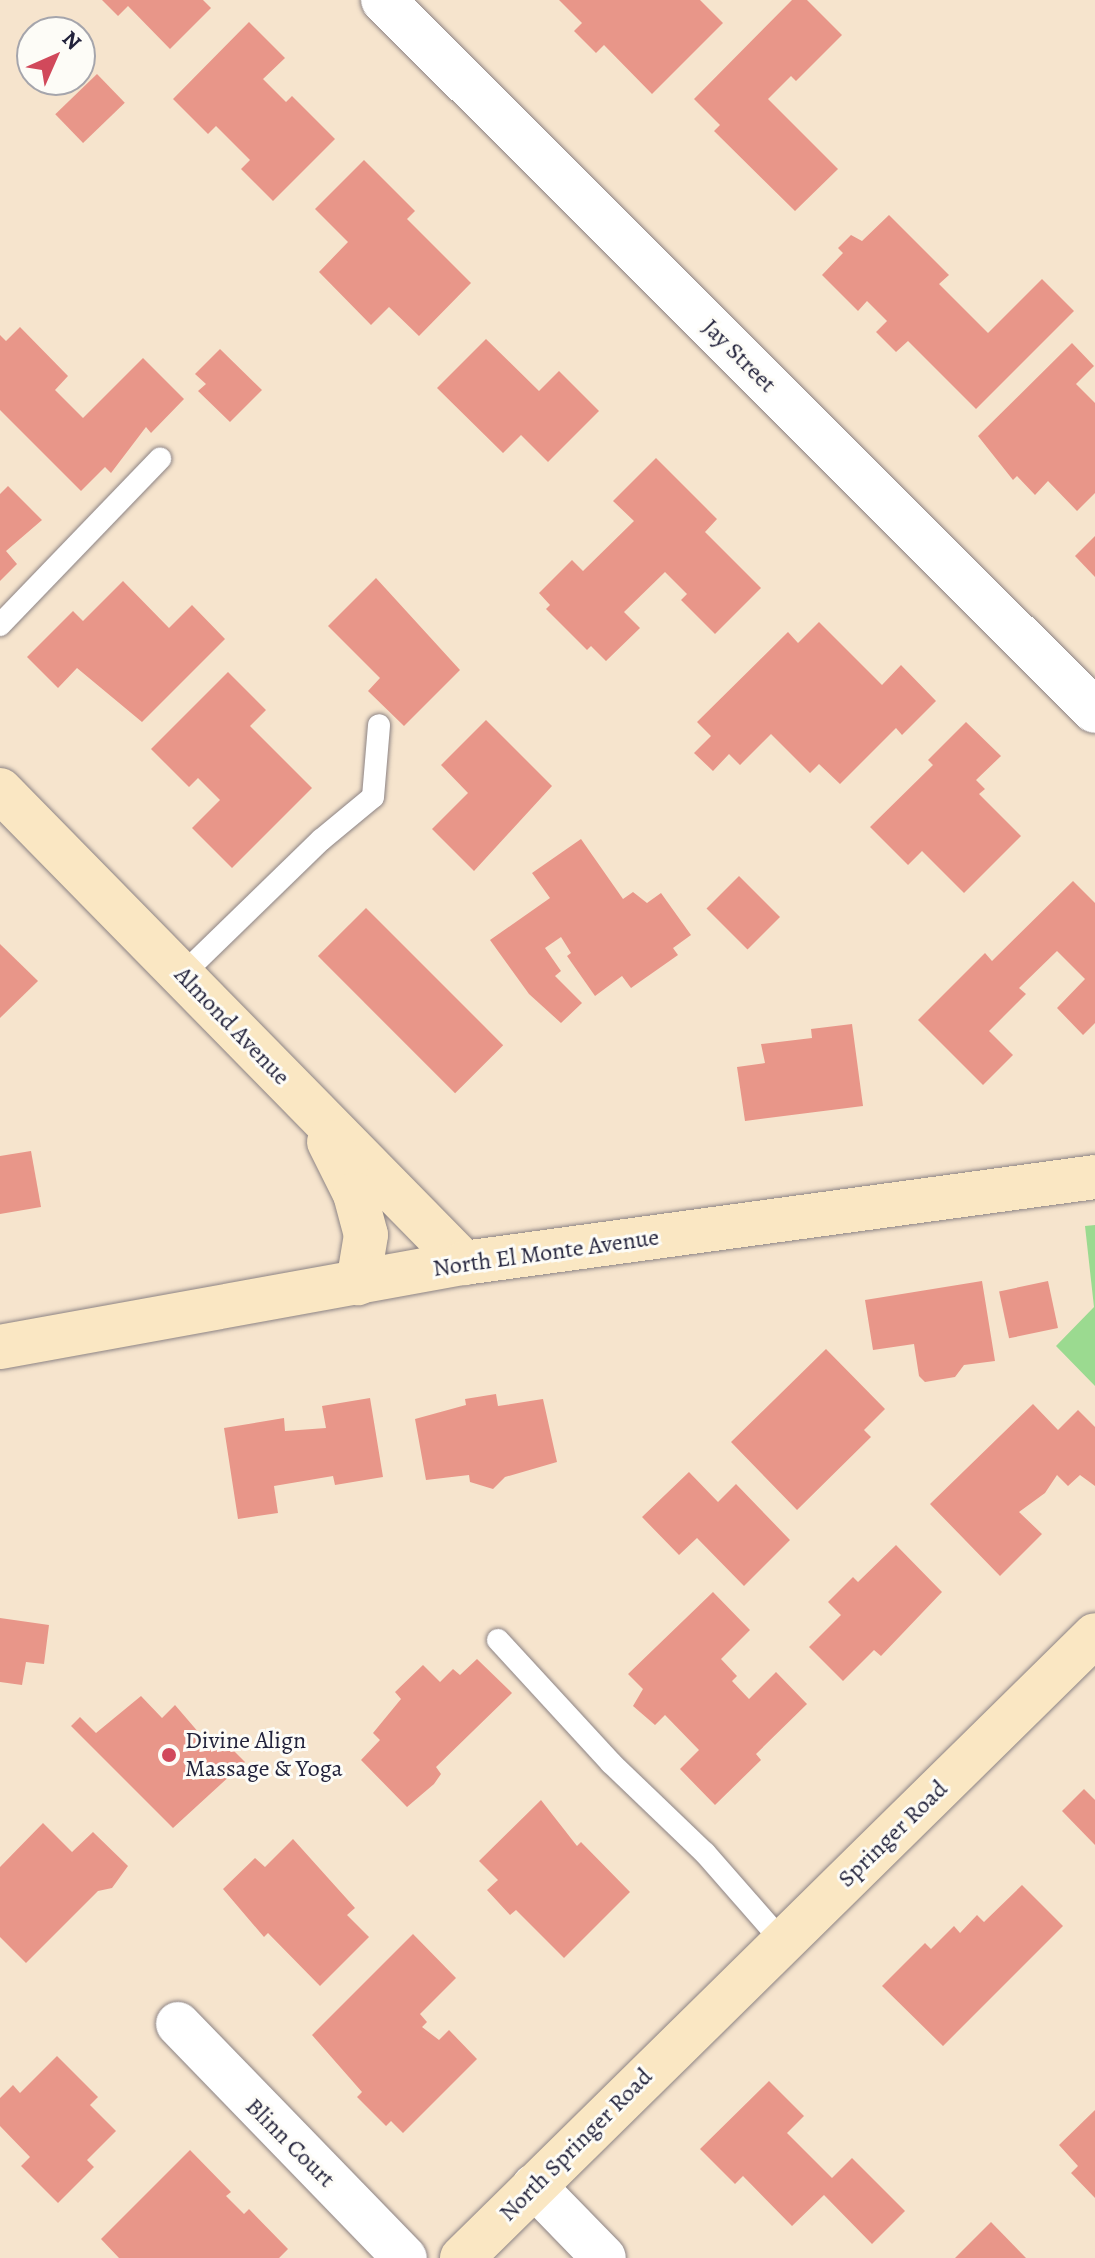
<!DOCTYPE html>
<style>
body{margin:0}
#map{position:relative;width:1095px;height:2258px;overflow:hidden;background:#f6e4cd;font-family:Alegreya,serif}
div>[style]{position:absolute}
.green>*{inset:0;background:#9bda90}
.building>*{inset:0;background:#e89689;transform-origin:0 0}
.roads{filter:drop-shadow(0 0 2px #8c8384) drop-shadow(0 0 2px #8c8384)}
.lane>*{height:22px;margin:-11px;padding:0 11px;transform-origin:11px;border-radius:11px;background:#fff}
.street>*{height:44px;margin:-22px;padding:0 22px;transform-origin:22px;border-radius:22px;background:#fff}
.secondary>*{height:44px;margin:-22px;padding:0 22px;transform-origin:22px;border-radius:22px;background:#fae7c3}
.dots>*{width:22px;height:22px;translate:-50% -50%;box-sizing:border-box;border:4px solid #fdfcf7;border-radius:50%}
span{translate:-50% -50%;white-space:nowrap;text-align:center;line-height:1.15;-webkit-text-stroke:6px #fdfcf7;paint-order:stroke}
.street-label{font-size:24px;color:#22223b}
.poi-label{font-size:24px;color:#22223b}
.left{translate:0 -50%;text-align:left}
.north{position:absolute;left:16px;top:16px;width:80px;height:80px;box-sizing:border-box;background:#fdfcf7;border:2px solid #a5a5ac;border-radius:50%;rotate:45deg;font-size:22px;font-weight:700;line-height:32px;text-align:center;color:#22223b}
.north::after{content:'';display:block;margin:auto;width:28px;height:36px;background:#d1495b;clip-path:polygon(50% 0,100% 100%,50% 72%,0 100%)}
</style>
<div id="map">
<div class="green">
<i style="clip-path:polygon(1095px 1225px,1095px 1386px,1056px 1346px,1094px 1307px,1085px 1226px)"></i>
</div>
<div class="building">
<i style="clip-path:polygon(102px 0,203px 0,211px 8px,170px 49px,128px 6px,118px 16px)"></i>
<i style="clip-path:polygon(559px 0,700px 0,723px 23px,652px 94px,604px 45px,596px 53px,574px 31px,582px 23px)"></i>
<i style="clip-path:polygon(792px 0,807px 0,842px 35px,796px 81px,791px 76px,768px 99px,838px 169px,795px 211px,714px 131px,720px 125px,694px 99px)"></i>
<i style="clip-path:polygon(249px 22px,285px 58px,263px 79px,286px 102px,292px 96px,335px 139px,273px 201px,241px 169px,250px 160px,216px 126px,208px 134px,173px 99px)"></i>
<i style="left:97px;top:74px;width:40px;height:58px;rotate:46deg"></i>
<i style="clip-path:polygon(364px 160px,415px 211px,407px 219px,471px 283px,419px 336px,389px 307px,371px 325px,319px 272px,348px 242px,315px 209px)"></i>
<i style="clip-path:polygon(889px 215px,949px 275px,939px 284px,988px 333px,1042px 279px,1074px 311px,976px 409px,908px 341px,896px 352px,876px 332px,887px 321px,867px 301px,858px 311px,822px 275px,843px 253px,838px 248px,851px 235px,862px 241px)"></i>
<i style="clip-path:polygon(20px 327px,68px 376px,55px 390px,83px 418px,143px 358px,184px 399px,151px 433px,146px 427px,111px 473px,105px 467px,81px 491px,0 410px,0 335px,6px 341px)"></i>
<i style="clip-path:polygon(486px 339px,539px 391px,559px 371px,599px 411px,548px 462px,521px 435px,503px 453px,437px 388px)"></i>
<i style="clip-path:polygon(1072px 343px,1094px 366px,1076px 384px,1095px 403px,1095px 493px,1077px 511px,1048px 481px,1035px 495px,1017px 476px,1013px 480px,978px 436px)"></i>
<i style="clip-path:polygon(220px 349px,262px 390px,230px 422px,198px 391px,206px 384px,195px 374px)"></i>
<i style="clip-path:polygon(656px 458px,717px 519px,705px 532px,761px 588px,715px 634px,681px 600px,687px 594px,665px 572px,624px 612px,640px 628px,606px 661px,591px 646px,587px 650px,546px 609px,550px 605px,539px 593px,572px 560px,583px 571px,634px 521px,613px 501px)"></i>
<i style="clip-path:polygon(8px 486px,42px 520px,6px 551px,17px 564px,0 581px,0 494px)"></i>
<i style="clip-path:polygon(1095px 536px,1095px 577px,1075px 556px)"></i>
<i style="clip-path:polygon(376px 578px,460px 670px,404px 726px,368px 691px,380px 678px,328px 626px)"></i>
<i style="clip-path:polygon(123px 581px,169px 628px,192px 605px,225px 639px,142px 722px,77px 668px,58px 688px,27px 657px,73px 611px,83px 621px)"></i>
<i style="clip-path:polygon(819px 622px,882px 685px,901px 665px,936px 701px,902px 735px,896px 728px,840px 784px,819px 764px,810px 773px,771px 734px,740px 765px,729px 754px,713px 771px,694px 753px,711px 736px,697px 722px,788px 632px,798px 643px)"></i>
<i style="clip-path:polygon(228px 672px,266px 710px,250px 726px,312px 788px,232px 868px,192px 828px,220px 800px,198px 778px,189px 787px,151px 749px)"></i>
<i style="clip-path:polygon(486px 720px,552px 786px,474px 871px,432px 829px,468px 793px,441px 765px)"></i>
<i style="clip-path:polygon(966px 722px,1001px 756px,976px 780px,985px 789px,979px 794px,1021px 836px,964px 893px,922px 851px,908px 865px,870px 827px,933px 765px,928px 760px)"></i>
<i style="clip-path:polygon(581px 839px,623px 899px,633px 892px,647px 903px,661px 893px,691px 935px,673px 948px,678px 955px,631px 988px,622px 976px,595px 996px,567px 956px,571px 953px,561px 937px,545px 948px,561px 971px,555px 976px,582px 1003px,561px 1023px,529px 994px,490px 940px,550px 898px,532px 873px)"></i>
<i style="left:739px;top:876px;width:58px;height:46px;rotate:45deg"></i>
<i style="clip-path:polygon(1073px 881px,1095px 903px,1095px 1023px,1083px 1035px,1057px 1008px,1085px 979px,1057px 951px,1019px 988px,1026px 994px,989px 1031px,1013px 1055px,983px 1085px,918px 1020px,985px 953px,992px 961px)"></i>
<i style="left:366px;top:908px;width:194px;height:68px;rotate:45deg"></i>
<i style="clip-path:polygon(0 944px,38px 981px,0 1018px)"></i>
<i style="clip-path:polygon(852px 1024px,863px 1106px,745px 1121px,737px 1067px,765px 1063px,761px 1044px,812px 1038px,811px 1029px)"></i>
<i style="clip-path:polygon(31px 1151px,41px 1207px,0 1214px,0 1156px)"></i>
<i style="clip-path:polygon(982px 1281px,995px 1361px,964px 1365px,955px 1377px,925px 1382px,919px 1376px,914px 1344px,873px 1350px,865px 1300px)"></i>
<i style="left:1048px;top:1281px;width:48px;height:50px;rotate:78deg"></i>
<i style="clip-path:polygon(826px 1349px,885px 1409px,864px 1430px,871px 1437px,797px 1510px,731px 1442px)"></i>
<i style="clip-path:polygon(496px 1394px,498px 1406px,543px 1399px,557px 1462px,505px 1477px,493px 1489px,470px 1482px,469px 1475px,426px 1480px,415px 1419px,466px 1405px,465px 1399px)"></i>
<i style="clip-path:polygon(370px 1398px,383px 1477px,335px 1485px,333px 1476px,274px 1486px,278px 1513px,238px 1519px,224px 1428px,284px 1418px,285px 1431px,326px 1428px,322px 1406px)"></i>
<i style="clip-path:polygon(1033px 1404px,1058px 1430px,1078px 1410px,1095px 1427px,1095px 1486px,1080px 1475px,1068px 1486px,1057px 1475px,1045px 1493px,1019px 1512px,1042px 1534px,1000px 1576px,930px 1504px)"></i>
<i style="clip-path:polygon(689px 1472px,718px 1502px,736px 1484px,790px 1540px,744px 1586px,697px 1538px,679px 1555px,642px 1517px)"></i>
<i style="clip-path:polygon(896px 1545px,942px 1592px,881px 1656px,874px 1650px,843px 1681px,809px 1647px,841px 1615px,828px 1602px,853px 1577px,858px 1582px)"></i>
<i style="clip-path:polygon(713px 1592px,750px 1630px,721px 1659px,737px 1676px,732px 1681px,749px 1699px,776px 1672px,807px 1704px,756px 1754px,761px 1760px,715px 1805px,680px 1769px,699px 1750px,665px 1715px,655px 1725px,633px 1706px,643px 1689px,628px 1674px)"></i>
<i style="clip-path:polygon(0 1618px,49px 1625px,44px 1664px,26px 1662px,22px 1685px,0 1682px)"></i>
<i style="clip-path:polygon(477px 1659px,512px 1693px,436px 1767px,441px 1774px,434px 1784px,407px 1807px,361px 1760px,380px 1740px,373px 1733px,401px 1699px,395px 1692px,423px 1665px,440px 1682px,453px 1669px,460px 1675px)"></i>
<i style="clip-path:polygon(141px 1696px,162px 1718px,175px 1705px,212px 1748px,221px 1738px,245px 1762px,173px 1828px,71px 1726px,80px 1717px,96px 1733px)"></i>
<i style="clip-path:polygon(1084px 1789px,1095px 1800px,1095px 1845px,1062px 1811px)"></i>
<i style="clip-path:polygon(541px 1800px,577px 1846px,581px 1842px,630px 1892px,564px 1958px,516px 1910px,510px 1915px,487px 1890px,498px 1880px,479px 1861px)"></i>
<i style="clip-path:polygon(43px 1823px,72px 1852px,93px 1832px,128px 1866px,112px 1888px,98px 1891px,26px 1963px,0 1937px,0 1867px)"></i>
<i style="clip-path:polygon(293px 1839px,355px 1908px,347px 1915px,369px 1937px,320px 1986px,268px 1933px,264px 1937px,223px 1889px,255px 1858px,265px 1867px)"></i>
<i style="clip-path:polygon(1022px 1885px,1063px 1926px,943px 2046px,882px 1986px,925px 1943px,931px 1949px,954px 1926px,960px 1933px,977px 1915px,984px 1922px)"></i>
<i style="clip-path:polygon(413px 1934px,456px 1978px,420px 2014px,427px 2022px,422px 2027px,439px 2040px,449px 2030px,477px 2059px,403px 2133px,391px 2121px,386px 2126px,357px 2097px,362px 2092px,312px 2035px)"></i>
<i style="clip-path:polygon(57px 2056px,98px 2097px,90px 2105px,116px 2131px,87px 2160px,94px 2167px,58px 2203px,21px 2166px,30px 2157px,0 2126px,0 2098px,13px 2085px,20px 2093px)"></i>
<i style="clip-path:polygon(769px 2081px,804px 2116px,787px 2133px,832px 2178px,852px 2158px,905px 2211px,872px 2244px,824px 2195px,792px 2226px,743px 2176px,735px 2184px,700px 2149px)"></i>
<i style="clip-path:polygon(1095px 2110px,1095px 2198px,1071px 2173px,1078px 2166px,1059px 2145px)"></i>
<i style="clip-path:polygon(190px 2150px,231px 2192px,226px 2196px,244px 2214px,249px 2209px,288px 2249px,279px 2258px,119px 2258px,101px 2239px)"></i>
<i style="clip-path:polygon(991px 2222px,1026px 2258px,955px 2258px)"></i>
</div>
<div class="roads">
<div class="lane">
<i style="left:0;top:625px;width:231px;rotate:-46.1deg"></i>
<i style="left:182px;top:975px;width:194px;rotate:-44.2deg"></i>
<i style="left:321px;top:840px;width:67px;rotate:-39.6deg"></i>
<i style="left:373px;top:797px;width:72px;rotate:-85.2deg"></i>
<i style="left:498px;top:1640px;width:167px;rotate:47.4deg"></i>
<i style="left:611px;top:1763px;width:130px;rotate:43.8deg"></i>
<i style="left:705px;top:1853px;width:118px;rotate:48.8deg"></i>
</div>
<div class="street">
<i style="left:383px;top:0;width:1006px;rotate:44.96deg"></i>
<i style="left:178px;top:2024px;width:326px;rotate:45.9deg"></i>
<i style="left:534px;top:2186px;width:100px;rotate:45.8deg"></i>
</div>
<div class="secondary">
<i style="left:0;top:790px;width:663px;rotate:45.55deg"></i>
<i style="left:329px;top:1142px;width:58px;rotate:63.4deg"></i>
<i style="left:355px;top:1194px;width:42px;rotate:75deg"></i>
<i style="left:366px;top:1235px;width:49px;rotate:99.5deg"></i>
<i style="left:0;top:1347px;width:472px;rotate:-10.3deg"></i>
<i style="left:464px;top:1263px;width:637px;rotate:-7.76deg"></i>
<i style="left:462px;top:2258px;width:888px;rotate:-44.54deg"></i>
</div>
</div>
<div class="dots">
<i style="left:169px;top:1755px;background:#d1495b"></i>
</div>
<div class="street-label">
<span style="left:739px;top:356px;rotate:45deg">Jay Street</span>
<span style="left:232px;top:1026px;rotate:46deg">Almond Avenue</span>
<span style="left:546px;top:1253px;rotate:-8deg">North El Monte Avenue</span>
<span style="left:893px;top:1834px;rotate:-44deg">Springer Road</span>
<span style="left:290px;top:2143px;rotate:45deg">Blinn Court</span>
<span style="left:576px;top:2145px;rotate:-45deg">North Springer Road</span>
</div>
<div class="poi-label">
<span class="left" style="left:185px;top:1755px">Divine Align<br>Massage &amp; Yoga</span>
</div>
<div class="north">N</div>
</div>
